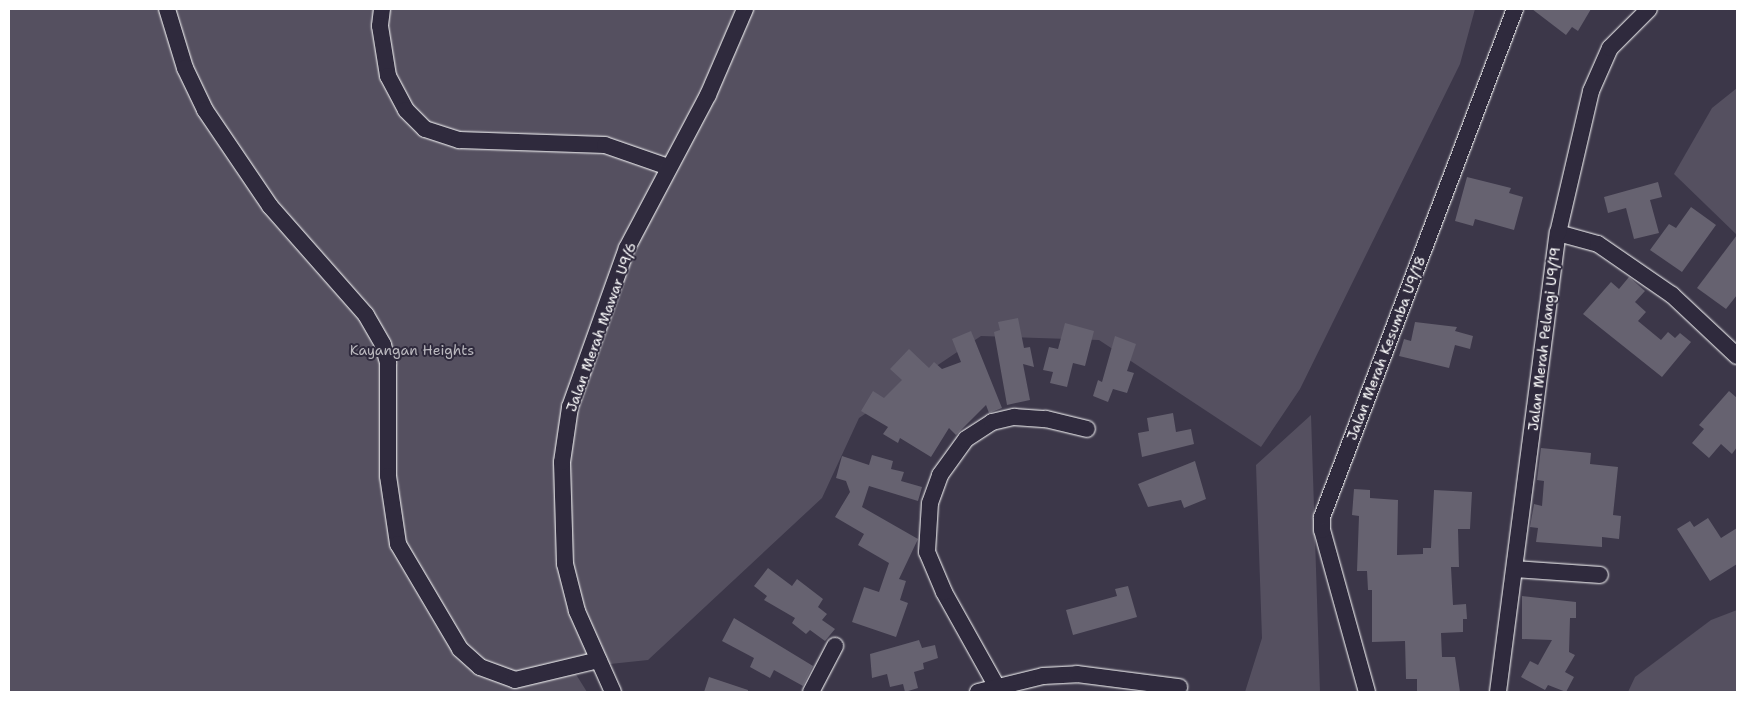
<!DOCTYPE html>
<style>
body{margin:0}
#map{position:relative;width:1746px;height:701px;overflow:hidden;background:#3c3749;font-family:"Shantell Sans",sans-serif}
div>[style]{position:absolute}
.green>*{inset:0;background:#555060}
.building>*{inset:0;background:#666270}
.roads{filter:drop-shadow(0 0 1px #fff) drop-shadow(0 0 1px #fff)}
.minor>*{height:16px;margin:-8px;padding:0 8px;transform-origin:8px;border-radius:8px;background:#2f2a3d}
span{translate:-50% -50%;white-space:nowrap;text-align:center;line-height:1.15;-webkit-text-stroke:4px #2f2a3d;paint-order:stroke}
.street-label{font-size:14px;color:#fff}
.park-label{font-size:14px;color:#bbb9bf}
.frame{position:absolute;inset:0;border:10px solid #fff;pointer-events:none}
</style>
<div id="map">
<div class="green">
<i style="clip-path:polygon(9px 9px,1475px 9px,1460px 64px,1300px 389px,1261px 447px,1099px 340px,981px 336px,859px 418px,822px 498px,648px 660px,572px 668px,587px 692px,9px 692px)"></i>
<i style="clip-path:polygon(1737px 88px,1737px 235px,1674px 174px,1712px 108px)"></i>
<i style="clip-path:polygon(1311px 415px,1320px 692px,1245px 692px,1262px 638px,1256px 465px)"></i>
<i style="clip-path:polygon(1737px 610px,1737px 692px,1628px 692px,1635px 677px,1711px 620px)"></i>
</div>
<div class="building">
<i style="clip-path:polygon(1532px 9px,1591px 9px,1578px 31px,1572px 27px,1566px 35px)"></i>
<i style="clip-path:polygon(1467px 177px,1511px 188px,1509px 193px,1523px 197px,1514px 230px,1475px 219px,1473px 226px,1455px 221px)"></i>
<i style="clip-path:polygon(1658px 182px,1662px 197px,1650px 200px,1659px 233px,1634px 239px,1626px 208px,1608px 213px,1604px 197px)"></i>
<i style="clip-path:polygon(1691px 207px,1716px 225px,1682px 272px,1650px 250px,1669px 224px,1676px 228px)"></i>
<i style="clip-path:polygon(1737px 235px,1737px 295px,1726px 309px,1697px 288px)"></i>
<i style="clip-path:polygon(1629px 277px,1645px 291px,1635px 302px,1646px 312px,1638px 321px,1661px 340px,1668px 332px,1675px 338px,1680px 333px,1691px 342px,1662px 377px,1583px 314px,1611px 282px,1619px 289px)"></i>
<i style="clip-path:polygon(1018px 318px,1024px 348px,1030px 347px,1034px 367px,1023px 364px,1030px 400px,1007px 405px,994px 332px,1000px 330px,998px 322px)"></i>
<i style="clip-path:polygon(1415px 322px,1457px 327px,1455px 331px,1473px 336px,1470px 349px,1455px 345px,1449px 368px,1399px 356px,1404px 339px,1411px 341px)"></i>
<i style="clip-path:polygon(1065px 323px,1094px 331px,1085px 366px,1073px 363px,1067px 387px,1050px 383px,1053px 372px,1043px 370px,1049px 347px,1058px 349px)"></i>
<i style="clip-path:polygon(971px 331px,1002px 408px,989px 413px,986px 405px,956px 435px,949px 428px,931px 457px,900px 438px,898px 443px,883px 434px,888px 427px,861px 411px,873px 391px,884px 398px,902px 380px,890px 369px,909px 349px,929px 368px,934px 362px,942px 369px,961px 362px,952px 339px)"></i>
<i style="clip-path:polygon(1115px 336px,1136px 344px,1127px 371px,1134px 373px,1127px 393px,1113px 389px,1108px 402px,1093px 396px,1098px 380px,1102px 382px)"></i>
<i style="clip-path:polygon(1729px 391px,1737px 398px,1737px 447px,1732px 454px,1721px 444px,1709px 458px,1692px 443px,1704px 429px,1699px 425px)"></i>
<i style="clip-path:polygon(1173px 413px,1176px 432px,1191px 429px,1194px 444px,1142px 457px,1138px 433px,1149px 431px,1147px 418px)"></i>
<i style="clip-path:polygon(1541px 448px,1591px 453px,1590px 464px,1618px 467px,1613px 515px,1621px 516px,1619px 539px,1602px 537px,1602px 547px,1536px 542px,1538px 528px,1530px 527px,1534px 504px,1542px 506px,1544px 481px,1537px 480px)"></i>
<i style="clip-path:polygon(872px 455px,893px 461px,891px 469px,904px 472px,901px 481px,922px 487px,918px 501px,869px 486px,862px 507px,918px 539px,899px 579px,906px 581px,900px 600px,908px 603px,896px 637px,852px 622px,864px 587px,879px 592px,889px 563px,858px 545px,864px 534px,835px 517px,850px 492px,846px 481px,836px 478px,842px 456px,869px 465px)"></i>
<i style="clip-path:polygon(1195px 461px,1206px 499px,1184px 508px,1181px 500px,1148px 507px,1138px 484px)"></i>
<i style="clip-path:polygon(1354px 489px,1370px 490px,1370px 498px,1398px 500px,1397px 555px,1423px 554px,1423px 548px,1431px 548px,1434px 490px,1472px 492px,1470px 529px,1458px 529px,1459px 567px,1451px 567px,1453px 605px,1466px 604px,1467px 619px,1463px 619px,1463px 632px,1441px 633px,1442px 657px,1455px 657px,1460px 692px,1417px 692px,1417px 679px,1406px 679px,1405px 641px,1372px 642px,1372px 590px,1368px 590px,1367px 571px,1357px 571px,1359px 516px,1352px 515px)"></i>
<i style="clip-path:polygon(1708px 518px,1721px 538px,1737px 528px,1737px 564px,1710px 581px,1677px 529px,1690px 521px,1694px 527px)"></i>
<i style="clip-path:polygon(768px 568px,792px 586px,797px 579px,823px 599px,818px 607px,827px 614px,822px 620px,835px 629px,825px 641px,810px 630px,806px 634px,792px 623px,795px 618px,764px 600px,767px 596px,754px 586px)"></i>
<i style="clip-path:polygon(1128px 586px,1137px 617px,1073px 635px,1066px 610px,1117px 596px,1115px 589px)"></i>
<i style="clip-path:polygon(1522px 596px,1576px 602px,1576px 618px,1570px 618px,1569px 652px,1575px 655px,1565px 672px,1574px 677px,1566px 692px,1548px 685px,1545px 690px,1521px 677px,1530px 661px,1538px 665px,1552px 640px,1522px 639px)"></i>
<i style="clip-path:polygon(734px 618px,813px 666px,803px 686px,774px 670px,770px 678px,750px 667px,754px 658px,722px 641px)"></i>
<i style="clip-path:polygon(919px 640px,922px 648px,935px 645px,938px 658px,923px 663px,924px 669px,914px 672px,918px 688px,905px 692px,903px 684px,890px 687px,887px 674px,872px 678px,870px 654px)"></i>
<i style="clip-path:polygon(709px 677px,748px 690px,748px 692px,704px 692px)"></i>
</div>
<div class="roads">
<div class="minor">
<i style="left:167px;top:9px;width:62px;rotate:73deg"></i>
<i style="left:185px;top:68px;width:47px;rotate:64.5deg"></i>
<i style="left:205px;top:110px;width:116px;rotate:55.9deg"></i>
<i style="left:270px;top:206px;width:145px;rotate:48.6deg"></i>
<i style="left:366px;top:315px;width:34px;rotate:60deg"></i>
<i style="left:383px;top:345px;width:19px;rotate:74deg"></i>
<i style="left:388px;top:363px;width:113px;rotate:90deg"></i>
<i style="left:388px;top:476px;width:69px;rotate:81.6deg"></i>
<i style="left:398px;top:544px;width:122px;rotate:59.4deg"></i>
<i style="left:460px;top:649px;width:27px;rotate:42deg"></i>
<i style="left:480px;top:667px;width:37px;rotate:20deg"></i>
<i style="left:515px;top:680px;width:86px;rotate:-13.4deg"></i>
<i style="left:382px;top:9px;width:17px;rotate:97deg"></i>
<i style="left:380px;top:26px;width:51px;rotate:80.9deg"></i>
<i style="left:388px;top:76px;width:38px;rotate:62deg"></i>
<i style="left:406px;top:110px;width:27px;rotate:45deg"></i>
<i style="left:425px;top:129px;width:36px;rotate:18deg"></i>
<i style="left:459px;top:140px;width:146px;rotate:2deg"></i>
<i style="left:605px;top:145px;width:67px;rotate:19.2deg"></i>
<i style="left:1558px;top:233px;width:41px;rotate:15.4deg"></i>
<i style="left:1598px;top:244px;width:90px;rotate:34.6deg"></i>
<i style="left:1672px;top:295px;width:89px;rotate:43.2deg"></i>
<i style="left:1515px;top:569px;width:85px;rotate:4deg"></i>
<i style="left:997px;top:687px;width:109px;rotate:-119.2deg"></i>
<i style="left:944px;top:592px;width:43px;rotate:-113deg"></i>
<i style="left:927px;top:552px;width:49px;rotate:-86.5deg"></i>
<i style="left:930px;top:503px;width:30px;rotate:-70deg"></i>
<i style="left:940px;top:475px;width:44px;rotate:-54.2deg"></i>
<i style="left:966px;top:439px;width:31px;rotate:-33deg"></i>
<i style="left:992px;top:422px;width:23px;rotate:-13deg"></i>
<i style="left:1014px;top:417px;width:32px;rotate:4deg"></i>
<i style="left:1046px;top:419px;width:42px;rotate:13.7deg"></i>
<i style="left:613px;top:692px;width:89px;rotate:-114deg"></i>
<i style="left:577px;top:611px;width:49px;rotate:-104.3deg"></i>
<i style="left:565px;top:564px;width:102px;rotate:-91.7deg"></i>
<i style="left:562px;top:462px;width:56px;rotate:-81.7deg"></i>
<i style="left:570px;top:407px;width:169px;rotate:-70.3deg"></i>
<i style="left:627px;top:248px;width:173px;rotate:-62.1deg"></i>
<i style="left:708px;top:95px;width:94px;rotate:-66.7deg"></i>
<i style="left:811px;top:692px;width:52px;rotate:-62.4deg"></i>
<i style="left:978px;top:692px;width:67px;rotate:-13.8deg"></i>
<i style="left:1043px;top:676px;width:34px;rotate:-3deg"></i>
<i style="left:1077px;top:674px;width:103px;rotate:7.3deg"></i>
<i style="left:1367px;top:692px;width:168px;rotate:-105.5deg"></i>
<i style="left:1322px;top:530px;width:13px;rotate:-90deg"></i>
<i style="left:1322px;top:517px;width:543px;rotate:-69.2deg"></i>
<i style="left:1498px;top:692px;width:463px;rotate:-82.6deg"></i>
<i style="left:1558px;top:233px;width:146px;rotate:-76.9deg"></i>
<i style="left:1591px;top:91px;width:47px;rotate:-66.2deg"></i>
<i style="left:1610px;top:48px;width:55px;rotate:-45deg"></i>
</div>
</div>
<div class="street-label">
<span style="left:601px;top:327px;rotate:-70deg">Jalan Merah Mawar U9/6</span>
<span style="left:1544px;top:339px;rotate:-83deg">Jalan Merah Pelangi U9/19</span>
<span style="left:1386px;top:348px;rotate:-69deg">Jalan Merah Kesumba U9/18</span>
</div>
<div class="park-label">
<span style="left:412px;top:350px">Kayangan Heights</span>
</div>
<div class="frame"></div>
</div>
